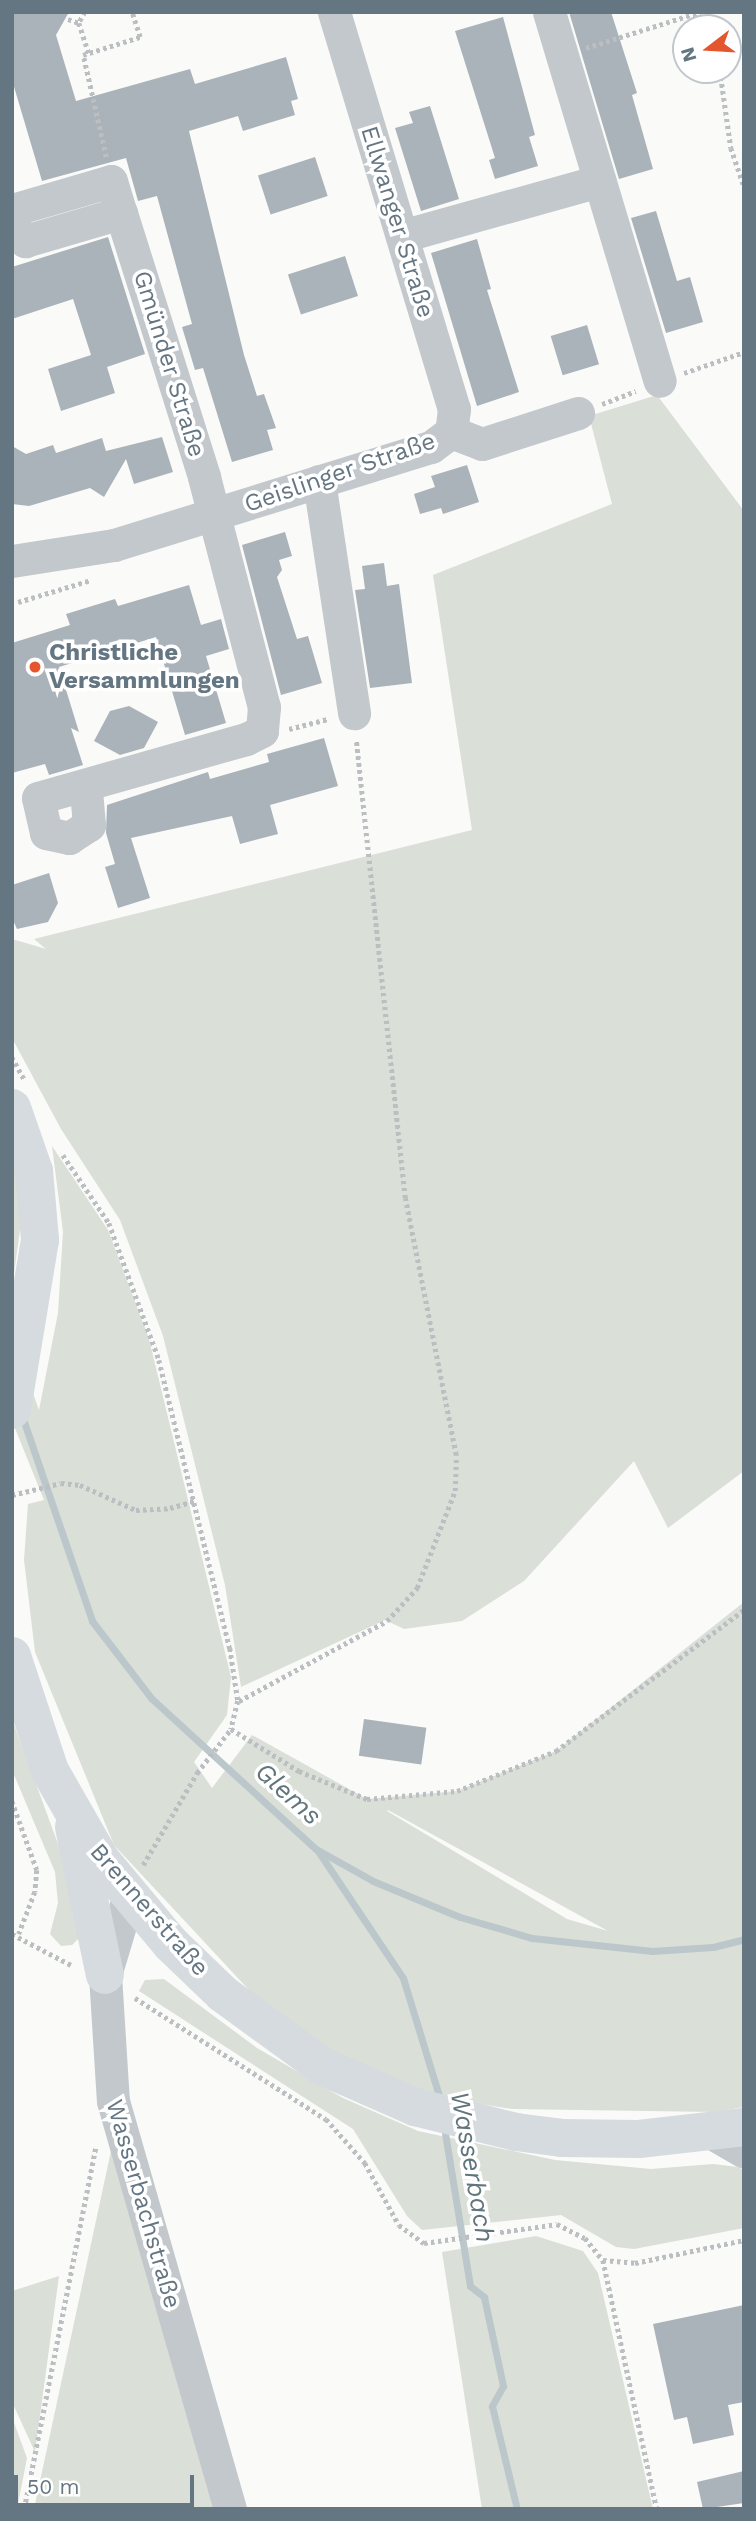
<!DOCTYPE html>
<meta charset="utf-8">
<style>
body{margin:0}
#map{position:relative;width:756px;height:2521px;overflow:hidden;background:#fafaf8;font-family:"Work Sans",sans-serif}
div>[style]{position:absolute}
.green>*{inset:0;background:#dadfd7}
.stream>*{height:7px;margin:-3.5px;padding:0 3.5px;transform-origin:3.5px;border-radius:3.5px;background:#bbc7cb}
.building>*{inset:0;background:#aab3b9;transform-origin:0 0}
.path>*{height:4.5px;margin-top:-2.25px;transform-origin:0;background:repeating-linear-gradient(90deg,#bbbfc2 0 3.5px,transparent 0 7px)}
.minor>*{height:33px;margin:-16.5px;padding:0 16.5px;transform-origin:16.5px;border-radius:16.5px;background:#c3c8cc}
.major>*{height:38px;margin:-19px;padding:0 19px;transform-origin:19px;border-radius:19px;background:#d6dbdf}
.dots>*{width:19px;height:19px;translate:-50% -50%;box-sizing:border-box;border:4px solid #fff;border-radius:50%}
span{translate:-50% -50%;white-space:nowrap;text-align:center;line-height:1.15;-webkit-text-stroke:7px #fff;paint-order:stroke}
.street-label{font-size:24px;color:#657683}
.poi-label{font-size:24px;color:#657683;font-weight:700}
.left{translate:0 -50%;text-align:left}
.water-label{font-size:26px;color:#60757c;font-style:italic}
.frame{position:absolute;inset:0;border:14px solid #657683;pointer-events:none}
.north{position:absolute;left:672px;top:14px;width:70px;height:70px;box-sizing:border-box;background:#fff;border:2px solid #c1c8cd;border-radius:50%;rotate:253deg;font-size:19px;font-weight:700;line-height:28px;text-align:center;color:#657683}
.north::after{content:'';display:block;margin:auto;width:24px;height:32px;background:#e4572e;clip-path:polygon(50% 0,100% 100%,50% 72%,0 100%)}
.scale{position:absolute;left:14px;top:2475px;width:180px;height:32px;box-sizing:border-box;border:4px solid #657683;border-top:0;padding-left:9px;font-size:21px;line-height:24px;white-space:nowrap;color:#657683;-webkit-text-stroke:5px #fff;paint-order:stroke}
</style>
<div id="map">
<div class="green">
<i style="clip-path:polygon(657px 395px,744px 511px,744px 1471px,668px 1528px,634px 1461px,524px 1581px,462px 1621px,404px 1629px,385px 1620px,241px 1687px,225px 1585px,163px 1336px,120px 1220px,61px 1129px,12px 1038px,12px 939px,46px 949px,34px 939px,472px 830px,433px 575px,612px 504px,589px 416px)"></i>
<i style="clip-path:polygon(evenodd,52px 1146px,108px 1230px,149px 1339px,231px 1677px,227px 1715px,194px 1762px,212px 1788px,252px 1735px,367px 1799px,457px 1791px,556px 1751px,744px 1602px,744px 2107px,715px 2112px,512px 2109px,448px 2099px,376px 2076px,278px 2021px,114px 1845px,35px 1652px,24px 1560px,28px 1504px,44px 1500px,12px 1421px,12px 1335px,39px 1410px,58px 1313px,63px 1232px,52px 1146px,387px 1811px,388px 1810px,608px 1931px,567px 1919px,387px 1811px)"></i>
<i style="clip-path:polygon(12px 1162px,25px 1195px,12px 1287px)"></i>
<i style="clip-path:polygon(12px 1719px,68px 1871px,81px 1936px,72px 1945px,61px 1946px,50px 1934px,58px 1903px,55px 1872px,12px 1770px)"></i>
<i style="clip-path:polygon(164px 1979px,257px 2048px,343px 2098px,418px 2131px,555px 2160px,651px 2169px,713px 2164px,738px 2167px,744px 2170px,744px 2228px,634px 2249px,616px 2247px,561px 2215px,422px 2230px,407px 2216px,353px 2129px,139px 1991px,145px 1980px)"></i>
<i style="clip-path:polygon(114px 2137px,221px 2509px,34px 2509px)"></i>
<i style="clip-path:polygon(536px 2236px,583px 2251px,598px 2273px,653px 2509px,482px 2509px,442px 2252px)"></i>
<i style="clip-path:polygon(59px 2276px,35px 2452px,12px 2402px,12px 2291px)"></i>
<i style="clip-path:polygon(12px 2417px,27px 2458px,17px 2509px,12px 2509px)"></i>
</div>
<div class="stream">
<i style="left:22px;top:1416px;width:217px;rotate:71.1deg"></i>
<i style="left:92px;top:1621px;width:97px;rotate:52.5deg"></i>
<i style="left:151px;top:1698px;width:224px;rotate:42.5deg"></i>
<i style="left:316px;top:1849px;width:65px;rotate:29.3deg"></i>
<i style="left:373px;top:1881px;width:94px;rotate:22.5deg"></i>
<i style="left:460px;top:1917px;width:75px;rotate:16.3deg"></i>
<i style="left:532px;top:1938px;width:121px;rotate:6.2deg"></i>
<i style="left:652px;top:1951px;width:61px;rotate:-3.8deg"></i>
<i style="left:713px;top:1947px;width:32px;rotate:-14deg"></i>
<i style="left:318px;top:1851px;width:153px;rotate:56.2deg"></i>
<i style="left:403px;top:1978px;width:130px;rotate:73deg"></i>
<i style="left:444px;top:2127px;width:161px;rotate:80.7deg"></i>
<i style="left:470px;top:2286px;width:18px;rotate:38deg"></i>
<i style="left:484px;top:2297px;width:91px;rotate:77.9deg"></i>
<i style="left:503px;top:2386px;width:23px;rotate:119deg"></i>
<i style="left:492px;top:2406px;width:106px;rotate:76.4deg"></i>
</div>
<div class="building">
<i style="clip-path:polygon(12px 12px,69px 12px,56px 35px,76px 101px,190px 69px,195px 84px,286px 57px,298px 99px,291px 101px,295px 115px,243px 131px,238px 116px,189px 131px,244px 355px,257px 396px,264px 394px,276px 428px,267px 430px,273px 450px,232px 462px,203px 368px,195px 370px,182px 327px,192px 324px,157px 196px,138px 201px,126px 158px,42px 181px,12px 80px)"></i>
<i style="clip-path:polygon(569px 12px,611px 12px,637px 93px,632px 95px,653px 169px,619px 179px)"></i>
<i style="clip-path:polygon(503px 17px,535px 135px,529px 137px,538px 166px,495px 179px,489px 160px,495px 158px,455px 31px)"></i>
<i style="clip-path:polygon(430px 106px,459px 199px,421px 211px,395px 128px,413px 123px,409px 112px)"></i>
<i style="left:315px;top:157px;width:41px;height:60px;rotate:72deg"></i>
<i style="clip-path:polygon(656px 211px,677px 281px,690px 277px,703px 322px,666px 333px,631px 218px)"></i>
<i style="clip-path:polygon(108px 237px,145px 354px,107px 367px,115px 393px,61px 411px,48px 369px,91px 355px,73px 299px,12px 319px,12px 267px)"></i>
<i style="clip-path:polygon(477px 239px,491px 289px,487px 290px,519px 392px,477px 406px,431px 253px)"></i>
<i style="left:345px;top:256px;width:42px;height:60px;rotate:72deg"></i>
<i style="left:587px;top:325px;width:41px;height:38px;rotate:73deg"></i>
<i style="clip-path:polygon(162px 437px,173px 472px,134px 484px,126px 459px,104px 497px,90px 488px,29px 506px,12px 504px,12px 446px,26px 454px,53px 445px,56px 453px,102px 438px,106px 451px)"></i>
<i style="clip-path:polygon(467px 465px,479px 502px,443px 514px,441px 508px,420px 514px,414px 494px,435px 487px,431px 476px)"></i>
<i style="clip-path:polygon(285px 532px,292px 556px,279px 560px,282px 570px,277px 577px,297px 639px,308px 636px,322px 683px,281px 695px,242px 545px)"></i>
<i style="clip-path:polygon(384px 563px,387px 586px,399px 584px,412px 683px,370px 688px,355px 590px,365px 589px,362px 566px)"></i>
<i style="clip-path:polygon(189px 585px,201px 625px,221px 619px,229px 649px,206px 656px,226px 723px,185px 735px,156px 637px,59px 667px,79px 732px,71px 728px,83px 765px,49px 775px,45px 764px,12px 773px,12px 643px,70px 625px,66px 614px,115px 599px,118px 606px)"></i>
<i style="clip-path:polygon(129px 706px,158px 722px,144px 748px,120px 755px,94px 741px,110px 711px)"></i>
<i style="clip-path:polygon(324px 738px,338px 786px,270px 805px,278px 834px,240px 844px,232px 816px,131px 838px,150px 898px,118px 908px,105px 867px,115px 864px,106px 833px,107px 805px,208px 772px,210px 779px,269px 762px,267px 754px)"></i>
<i style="clip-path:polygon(49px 873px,58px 903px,48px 922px,17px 929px,12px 918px,12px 885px)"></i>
<i style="left:364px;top:1719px;width:63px;height:37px;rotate:8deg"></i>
<i style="clip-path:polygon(744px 2305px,744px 2402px,728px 2405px,734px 2435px,693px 2444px,687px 2417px,674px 2420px,653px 2324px)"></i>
<i style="clip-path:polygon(744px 2471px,744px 2503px,703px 2509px,697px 2482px)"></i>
</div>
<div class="path">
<i style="left:85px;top:12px;width:13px;rotate:119deg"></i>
<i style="left:79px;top:23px;width:32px;rotate:72deg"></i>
<i style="left:68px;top:19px;width:12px;rotate:20deg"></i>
<i style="left:721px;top:28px;width:16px;rotate:-90deg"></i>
<i style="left:586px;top:48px;width:120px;rotate:-17.5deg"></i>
<i style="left:720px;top:70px;width:79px;rotate:82deg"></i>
<i style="left:731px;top:148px;width:40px;rotate:71.1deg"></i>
<i style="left:106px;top:157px;width:105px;rotate:-102.7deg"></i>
<i style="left:83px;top:55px;width:60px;rotate:-17.5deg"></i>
<i style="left:140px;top:37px;width:26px;rotate:-108deg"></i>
<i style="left:684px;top:373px;width:64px;rotate:-19.3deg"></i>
<i style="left:602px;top:404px;width:36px;rotate:-21deg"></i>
<i style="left:18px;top:602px;width:76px;rotate:-16.8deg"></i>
<i style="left:289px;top:729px;width:40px;rotate:-14.4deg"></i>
<i style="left:12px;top:1057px;width:25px;rotate:61deg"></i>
<i style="left:63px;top:1155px;width:82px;rotate:55.9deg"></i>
<i style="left:109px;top:1223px;width:146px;rotate:69.9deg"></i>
<i style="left:159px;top:1360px;width:297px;rotate:76.2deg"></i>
<i style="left:230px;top:1648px;width:54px;rotate:81.4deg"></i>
<i style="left:238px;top:1701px;width:29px;rotate:104deg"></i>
<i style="left:231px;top:1729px;width:80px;rotate:31.7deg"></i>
<i style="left:299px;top:1771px;width:74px;rotate:22.4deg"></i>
<i style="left:367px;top:1799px;width:90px;rotate:-5.1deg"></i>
<i style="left:457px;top:1791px;width:107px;rotate:-22deg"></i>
<i style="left:556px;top:1751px;width:235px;rotate:-36.9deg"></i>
<i style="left:12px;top:1495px;width:50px;rotate:-13.8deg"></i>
<i style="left:61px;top:1483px;width:19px;rotate:6deg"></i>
<i style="left:80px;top:1485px;width:61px;rotate:24.1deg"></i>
<i style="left:136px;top:1510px;width:34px;rotate:-3deg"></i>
<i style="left:170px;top:1508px;width:25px;rotate:-16deg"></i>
<i style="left:239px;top:1701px;width:168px;rotate:-28.4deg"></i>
<i style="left:387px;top:1621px;width:45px;rotate:-47.7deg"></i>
<i style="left:417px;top:1588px;width:104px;rotate:-68.6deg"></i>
<i style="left:455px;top:1491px;width:36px;rotate:-88deg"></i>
<i style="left:456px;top:1455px;width:262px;rotate:-101.2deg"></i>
<i style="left:405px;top:1198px;width:461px;rotate:-96.1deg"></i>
<i style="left:12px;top:1801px;width:73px;rotate:70.1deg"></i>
<i style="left:37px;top:1870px;width:22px;rotate:95deg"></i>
<i style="left:35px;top:1892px;width:45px;rotate:110.9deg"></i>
<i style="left:143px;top:1865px;width:107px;rotate:-59.6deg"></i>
<i style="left:197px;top:1773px;width:56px;rotate:-52.3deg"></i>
<i style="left:12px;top:1934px;width:69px;rotate:27.7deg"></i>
<i style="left:135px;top:1998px;width:226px;rotate:32.4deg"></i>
<i style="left:326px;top:2119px;width:59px;rotate:48.4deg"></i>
<i style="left:365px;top:2163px;width:71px;rotate:61.3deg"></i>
<i style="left:399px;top:2225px;width:31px;rotate:36deg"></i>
<i style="left:424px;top:2243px;width:134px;rotate:-8.1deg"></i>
<i style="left:557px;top:2224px;width:31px;rotate:27deg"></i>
<i style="left:585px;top:2238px;width:28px;rotate:51deg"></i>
<i style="left:603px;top:2260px;width:32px;rotate:5deg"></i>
<i style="left:635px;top:2263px;width:111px;rotate:-11.9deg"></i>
<i style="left:603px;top:2260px;width:255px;rotate:77.8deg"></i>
<i style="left:24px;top:2509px;width:370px;rotate:-78.8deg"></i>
</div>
<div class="minor">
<i style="left:334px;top:12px;width:415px;rotate:73.2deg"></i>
<i style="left:454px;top:409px;width:23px;rotate:97deg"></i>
<i style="left:549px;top:12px;width:385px;rotate:73.3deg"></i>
<i style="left:12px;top:210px;width:103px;rotate:-16.3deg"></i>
<i style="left:111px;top:181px;width:34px;rotate:73deg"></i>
<i style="left:12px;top:225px;width:21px;rotate:51deg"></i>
<i style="left:25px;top:241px;width:100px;rotate:-16.3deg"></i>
<i style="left:121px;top:213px;width:277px;rotate:72.5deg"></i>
<i style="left:204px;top:477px;width:238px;rotate:75.4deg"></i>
<i style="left:264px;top:707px;width:24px;rotate:95deg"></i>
<i style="left:262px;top:731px;width:18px;rotate:153deg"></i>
<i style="left:246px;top:739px;width:216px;rotate:164.2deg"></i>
<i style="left:38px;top:798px;width:36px;rotate:77deg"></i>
<i style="left:46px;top:833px;width:24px;rotate:12deg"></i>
<i style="left:69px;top:838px;width:24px;rotate:-33deg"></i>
<i style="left:89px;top:825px;width:38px;rotate:-95deg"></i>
<i style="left:402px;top:236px;width:205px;rotate:-15.6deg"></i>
<i style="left:451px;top:432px;width:33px;rotate:21deg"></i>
<i style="left:482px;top:444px;width:101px;rotate:-17.9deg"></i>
<i style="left:319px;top:481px;width:235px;rotate:81.4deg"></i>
<i style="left:12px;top:561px;width:103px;rotate:-8.9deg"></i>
<i style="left:114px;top:545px;width:332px;rotate:-17.2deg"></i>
<i style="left:431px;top:447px;width:25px;rotate:-37deg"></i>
<i style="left:129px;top:1895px;width:84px;rotate:106.7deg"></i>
<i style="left:105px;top:1975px;width:126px;rotate:86.4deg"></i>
<i style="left:113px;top:2101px;width:424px;rotate:74deg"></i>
<i style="left:710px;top:2132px;width:39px;rotate:30deg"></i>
</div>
<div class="major">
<i style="left:12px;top:1108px;width:67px;rotate:70.8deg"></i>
<i style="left:34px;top:1171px;width:69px;rotate:85deg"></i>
<i style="left:40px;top:1240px;width:172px;rotate:99.4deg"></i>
<i style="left:12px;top:1656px;width:121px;rotate:71.7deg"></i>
<i style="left:50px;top:1771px;width:103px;rotate:60.2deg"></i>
<i style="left:101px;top:1860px;width:109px;rotate:50.2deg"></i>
<i style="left:171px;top:1944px;width:72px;rotate:43.9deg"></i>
<i style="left:223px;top:1994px;width:122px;rotate:36deg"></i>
<i style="left:322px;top:2066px;width:102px;rotate:23.8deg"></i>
<i style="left:415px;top:2107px;width:104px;rotate:13.9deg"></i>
<i style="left:516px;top:2132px;width:46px;rotate:7.4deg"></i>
<i style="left:562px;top:2138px;width:77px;rotate:0.7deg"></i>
<i style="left:639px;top:2139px;width:106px;rotate:-6.5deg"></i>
<i style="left:74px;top:1827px;width:151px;rotate:78.2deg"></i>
</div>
<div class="dots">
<i style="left:35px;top:667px;background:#e4572e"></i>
</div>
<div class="street-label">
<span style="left:397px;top:222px;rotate:73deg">Ellwanger Straße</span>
<span style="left:169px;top:364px;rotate:73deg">Gmünder Straße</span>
<span style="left:340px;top:473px;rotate:-19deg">Geislinger Straße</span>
<span style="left:149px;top:1910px;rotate:49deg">Brennerstraße</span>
<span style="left:143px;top:2204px;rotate:74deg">Wasserbachstraße</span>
</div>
<div class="poi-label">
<span class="left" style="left:49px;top:667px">Christliche<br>Versammlungen</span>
</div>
<div class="water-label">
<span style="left:288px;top:1794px;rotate:42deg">Glems</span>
<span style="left:472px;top:2167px;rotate:80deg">Wasserbach</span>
</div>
<div class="frame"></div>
<div class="north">N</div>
<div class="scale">50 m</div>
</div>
